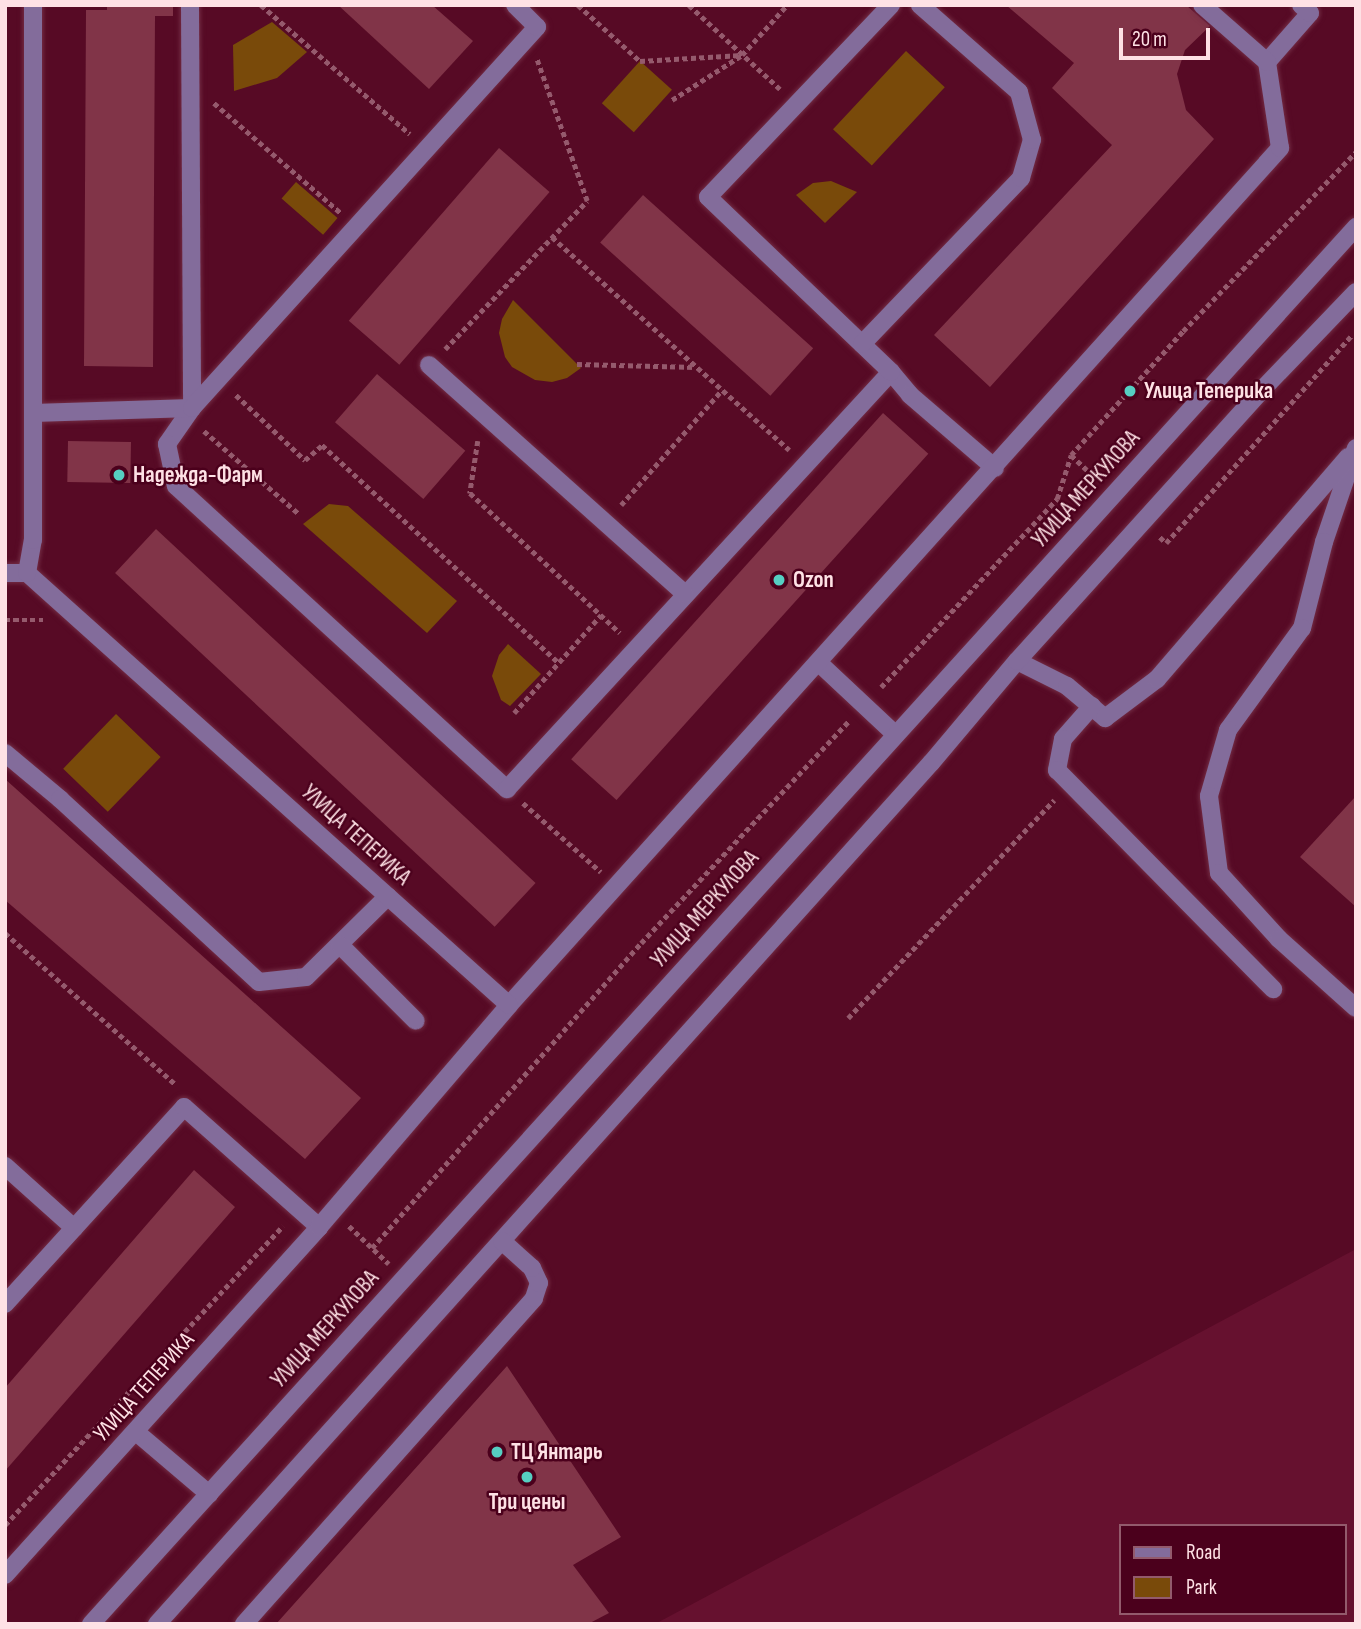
<!DOCTYPE html>
<meta charset="utf-8">
<style>
body{margin:0}
#map{position:relative;width:1361px;height:1629px;overflow:hidden;background:#570a25;font-family:"Sofia Sans Condensed",sans-serif}
div>[style]{position:absolute}
.built>*{inset:0;background:#66112f}
.green>*{inset:0;background:#794a0a;transform-origin:0 0}
.building>*{inset:0;background:#813448;transform-origin:0 0}
.path>*{height:4.5px;margin-top:-2.25px;transform-origin:0;background:repeating-linear-gradient(90deg,#955a6d 0 5px,transparent 0 8.5px)}
.roads{filter:drop-shadow(0 0 2px #722c44) drop-shadow(0 0 2px #722c44)}
.minor>*{height:18px;margin:-9px;padding:0 9px;transform-origin:9px;border-radius:9px;background:#836c9b}
.dots>*{width:19px;height:19px;translate:-50% -50%;box-sizing:border-box;border:4px solid #4b001c;border-radius:50%}
span{translate:-50% -50%;white-space:nowrap;text-align:center;line-height:1.15;-webkit-text-stroke:5px #4b001c;paint-order:stroke}
.poi-label{font-size:23px;color:#fee1e5;font-weight:700}
.left{translate:0 -50%;text-align:left}
.street-label{font-size:23px;color:#fee1e5}
.frame{position:absolute;inset:0;border:7px solid #fee1e5;pointer-events:none}
.legend{position:absolute;left:1119px;top:1524px;width:228px;height:91px;box-sizing:border-box;background:#4b001c;border:2px solid #935a6c;margin:0;padding:9px 12px;list-style:none;font-size:21px;color:#fee1e5}
.legend li{display:flex;align-items:center;gap:14px;height:35px}
.legend b{width:35px;border:2px solid #935a6c}
.scale{position:absolute;left:1119px;top:28px;width:91px;height:32px;box-sizing:border-box;border:4px solid #fee1e5;border-top:0;padding-left:9px;font-size:21px;line-height:24px;white-space:nowrap;color:#fee1e5;-webkit-text-stroke:5px #4b001c;paint-order:stroke}
</style>
<div id="map">
<div class="built">
<i style="clip-path:polygon(evenodd,1356px 1249px,1356px 1624px,655px 1624px,1356px 1249px,1121px 1526px,1345px 1526px,1345px 1613px,1121px 1613px,1121px 1526px)"></i>
</div>
<div class="green">
<i style="clip-path:polygon(272px 22px,307px 52px,277px 78px,234px 91px,233px 45px)"></i>
<i style="left:906px;top:51px;width:53px;height:107px;rotate:43deg"></i>
<i style="left:640px;top:61px;width:43px;height:57px;rotate:42deg"></i>
<i style="clip-path:polygon(831px 181px,857px 192px,825px 223px,796px 195px,813px 183px)"></i>
<i style="left:296px;top:182px;width:55px;height:22px;rotate:41deg"></i>
<i style="clip-path:polygon(513px 300px,581px 368px,567px 378px,552px 382px,535px 380px,512px 367px,505px 357px,499px 333px,502px 319px)"></i>
<i style="clip-path:polygon(329px 504px,348px 506px,457px 601px,427px 633px,303px 524px)"></i>
<i style="clip-path:polygon(508px 644px,541px 674px,510px 706px,501px 700px,492px 676px,499px 655px)"></i>
<i style="left:116px;top:714px;width:62px;height:76px;rotate:44deg"></i>
</div>
<div class="building">
<i style="clip-path:polygon(107px 5px,173px 5px,173px 16px,155px 16px,153px 367px,84px 366px,86px 10px,107px 10px)"></i>
<i style="clip-path:polygon(338px 5px,432px 5px,473px 41px,429px 89px)"></i>
<i style="clip-path:polygon(1006px 5px,1186px 5px,1210px 26px,1185px 50px,1177px 74px,1186px 110px,1214px 139px,990px 387px,934px 335px,1112px 145px,1052px 88px,1074px 63px)"></i>
<i style="left:499px;top:148px;width:67px;height:229px;rotate:41deg"></i>
<i style="left:643px;top:195px;width:229px;height:64px;rotate:42deg"></i>
<i style="left:377px;top:374px;width:117px;height:64px;rotate:41deg"></i>
<i style="left:883px;top:413px;width:61px;height:466px;rotate:42deg"></i>
<i style="left:68px;top:441px;width:63px;height:41px;rotate:1deg"></i>
<i style="left:156px;top:529px;width:519px;height:60px;rotate:43deg"></i>
<i style="clip-path:polygon(5px 779px,361px 1098px,305px 1159px,5px 900px)"></i>
<i style="clip-path:polygon(1356px 796px,1356px 907px,1300px 857px)"></i>
<i style="clip-path:polygon(194px 1170px,235px 1207px,5px 1471px,5px 1388px)"></i>
<i style="clip-path:polygon(507px 1366px,621px 1537px,573px 1565px,609px 1613px,588px 1624px,276px 1624px)"></i>
</div>
<div class="path">
<i style="left:261px;top:5px;width:197px;rotate:40.9deg"></i>
<i style="left:578px;top:5px;width:84px;rotate:42.1deg"></i>
<i style="left:640px;top:61px;width:102px;rotate:-3.4deg"></i>
<i style="left:689px;top:5px;width:124px;rotate:42.7deg"></i>
<i style="left:672px;top:100px;width:83px;rotate:-32.7deg"></i>
<i style="left:742px;top:55px;width:67px;rotate:-48deg"></i>
<i style="left:214px;top:103px;width:167px;rotate:40.9deg"></i>
<i style="left:552px;top:237px;width:319px;rotate:41.9deg"></i>
<i style="left:445px;top:349px;width:205px;rotate:-46.2deg"></i>
<i style="left:587px;top:201px;width:150px;rotate:-109.5deg"></i>
<i style="left:577px;top:364px;width:119px;rotate:1.4deg"></i>
<i style="left:236px;top:395px;width:95px;rotate:43.3deg"></i>
<i style="left:305px;top:460px;width:23px;rotate:-41deg"></i>
<i style="left:322px;top:445px;width:322px;rotate:42.6deg"></i>
<i style="left:204px;top:431px;width:125px;rotate:41.1deg"></i>
<i style="left:478px;top:441px;width:53px;rotate:98.7deg"></i>
<i style="left:470px;top:493px;width:205px;rotate:43deg"></i>
<i style="left:1071px;top:455px;width:35px;rotate:43deg"></i>
<i style="left:621px;top:505px;width:153px;rotate:-48.7deg"></i>
<i style="left:1160px;top:537px;width:8px;rotate:45deg"></i>
<i style="left:1166px;top:543px;width:278px;rotate:-48.2deg"></i>
<i style="left:5px;top:620px;width:38px"></i>
<i style="left:881px;top:687px;width:258px;rotate:-46.9deg"></i>
<i style="left:1057px;top:499px;width:46px;rotate:-72.3deg"></i>
<i style="left:1071px;top:455px;width:167px;rotate:-47.9deg"></i>
<i style="left:1183px;top:331px;width:249px;rotate:-46deg"></i>
<i style="left:514px;top:713px;width:131px;rotate:-48.4deg"></i>
<i style="left:523px;top:803px;width:104px;rotate:41.5deg"></i>
<i style="left:5px;top:933px;width:229px;rotate:41.6deg"></i>
<i style="left:848px;top:1018px;width:300px;rotate:-46.6deg"></i>
<i style="left:349px;top:1226px;width:55px;rotate:43.5deg"></i>
<i style="left:372px;top:1248px;width:407px;rotate:-48.6deg"></i>
<i style="left:641px;top:943px;width:303px;rotate:-46.9deg"></i>
<i style="left:5px;top:1525px;width:408px;rotate:-47.1deg"></i>
</div>
<div class="roads">
<div class="minor">
<i style="left:190px;top:5px;width:403px;rotate:89.7deg"></i>
<i style="left:192px;top:408px;width:44px;rotate:124.8deg"></i>
<i style="left:167px;top:444px;width:43px;rotate:77.9deg"></i>
<i style="left:176px;top:486px;width:449px;rotate:42.5deg"></i>
<i style="left:507px;top:789px;width:567px;rotate:-47.36deg"></i>
<i style="left:891px;top:372px;width:30px;rotate:50deg"></i>
<i style="left:910px;top:395px;width:112px;rotate:40.7deg"></i>
<i style="left:891px;top:5px;width:265px;rotate:133.6deg"></i>
<i style="left:708px;top:197px;width:253px;rotate:43.7deg"></i>
<i style="left:1267px;top:62px;width:65px;rotate:-48.7deg"></i>
<i style="left:1310px;top:13px;width:12px;rotate:-138deg"></i>
<i style="left:862px;top:344px;width:230px;rotate:-46.2deg"></i>
<i style="left:1021px;top:178px;width:40px;rotate:-74deg"></i>
<i style="left:1032px;top:140px;width:50px;rotate:-105.2deg"></i>
<i style="left:1019px;top:92px;width:132px;rotate:-138.7deg"></i>
<i style="left:429px;top:365px;width:343px;rotate:41.8deg"></i>
<i style="left:33px;top:413px;width:159px;rotate:-1.8deg"></i>
<i style="left:192px;top:408px;width:514px;rotate:-47.84deg"></i>
<i style="left:537px;top:27px;width:31px;rotate:-135deg"></i>
<i style="left:1356px;top:448px;width:99px;rotate:108.8deg"></i>
<i style="left:1324px;top:542px;width:89px;rotate:104.3deg"></i>
<i style="left:1302px;top:628px;width:126px;rotate:126deg"></i>
<i style="left:1228px;top:730px;width:69px;rotate:106.1deg"></i>
<i style="left:1209px;top:796px;width:78px;rotate:82.6deg"></i>
<i style="left:1219px;top:873px;width:89px;rotate:47.7deg"></i>
<i style="left:1279px;top:939px;width:103px;rotate:41.9deg"></i>
<i style="left:5px;top:573px;width:22px"></i>
<i style="left:1017px;top:661px;width:56px;rotate:26.6deg"></i>
<i style="left:1067px;top:686px;width:50px;rotate:40.1deg"></i>
<i style="left:1105px;top:718px;width:65px;rotate:-36.9deg"></i>
<i style="left:1157px;top:679px;width:293px;rotate:-49.3deg"></i>
<i style="left:819px;top:663px;width:105px;rotate:43.1deg"></i>
<i style="left:1092px;top:706px;width:44px;rotate:131.3deg"></i>
<i style="left:1063px;top:739px;width:32px;rotate:101deg"></i>
<i style="left:1057px;top:770px;width:308px;rotate:45.4deg"></i>
<i style="left:5px;top:753px;width:72px;rotate:39.9deg"></i>
<i style="left:60px;top:799px;width:270px;rotate:42.6deg"></i>
<i style="left:259px;top:982px;width:47px;rotate:-6.1deg"></i>
<i style="left:306px;top:977px;width:115px;rotate:-44.6deg"></i>
<i style="left:340px;top:945px;width:107px;rotate:45deg"></i>
<i style="left:509px;top:1005px;width:1153px;rotate:-48.02deg"></i>
<i style="left:1280px;top:148px;width:87px;rotate:-98.6deg"></i>
<i style="left:1267px;top:62px;width:86px;rotate:-138.8deg"></i>
<i style="left:5px;top:1166px;width:93px;rotate:41.9deg"></i>
<i style="left:5px;top:1304px;width:266px;rotate:-47.7deg"></i>
<i style="left:184px;top:1107px;width:181px;rotate:41.6deg"></i>
<i style="left:136px;top:1432px;width:96px;rotate:40.3deg"></i>
<i style="left:5px;top:1575px;width:469px;rotate:-47.9deg"></i>
<i style="left:319px;top:1227px;width:292px;rotate:-49.4deg"></i>
<i style="left:509px;top:1005px;width:647px;rotate:-138.13deg"></i>
<i style="left:27px;top:573px;width:34px;rotate:-80deg"></i>
<i style="left:33px;top:540px;width:535px;rotate:-90deg"></i>
<i style="left:91px;top:1624px;width:1885px;rotate:-47.84deg"></i>
<i style="left:157px;top:1624px;width:1158px;rotate:-48.05deg"></i>
<i style="left:931px;top:763px;width:133px;rotate:-49.9deg"></i>
<i style="left:1017px;top:661px;width:361px;rotate:-47.9deg"></i>
<i style="left:1259px;top:393px;width:140px;rotate:-46.2deg"></i>
<i style="left:244px;top:1624px;width:436px;rotate:-48.3deg"></i>
<i style="left:534px;top:1298px;width:16px;rotate:-72deg"></i>
<i style="left:539px;top:1283px;width:17px;rotate:-115deg"></i>
<i style="left:532px;top:1268px;width:40px;rotate:-138deg"></i>
</div>
</div>
<div class="dots">
<i style="left:1130px;top:391px;background:#56cec2"></i>
<i style="left:119px;top:475px;background:#56cec2"></i>
<i style="left:779px;top:580px;background:#56cec2"></i>
<i style="left:497px;top:1452px;background:#56cec2"></i>
<i style="left:527px;top:1477px;background:#56cec2"></i>
</div>
<div class="poi-label">
<span class="left" style="left:1144px;top:391px">Улица Теперика</span>
<span class="left" style="left:133px;top:475px">Надежда-Фарм</span>
<span class="left" style="left:793px;top:580px">Ozon</span>
<span class="left" style="left:511px;top:1452px">ТЦ Янтарь</span>
<span style="left:527px;top:1502px">Три цены</span>
</div>
<div class="street-label">
<span style="left:1086px;top:489px;rotate:-48deg">УЛИЦА МЕРКУЛОВА</span>
<span style="left:356px;top:835px;rotate:42deg">УЛИЦА ТЕПЕРИКА</span>
<span style="left:705px;top:909px;rotate:-48deg">УЛИЦА МЕРКУЛОВА</span>
<span style="left:325px;top:1329px;rotate:-48deg">УЛИЦА МЕРКУЛОВА</span>
<span style="left:144px;top:1387px;rotate:-48deg">УЛИЦА ТЕПЕРИКА</span>
</div>
<div class="frame"></div>
<ul class="legend">
<li><b style="height:9px;background:#836c9b"></b>Road</li>
<li><b style="height:19px;background:#794a0a"></b>Park</li>
</ul>
<div class="scale">20 m</div>
</div>
